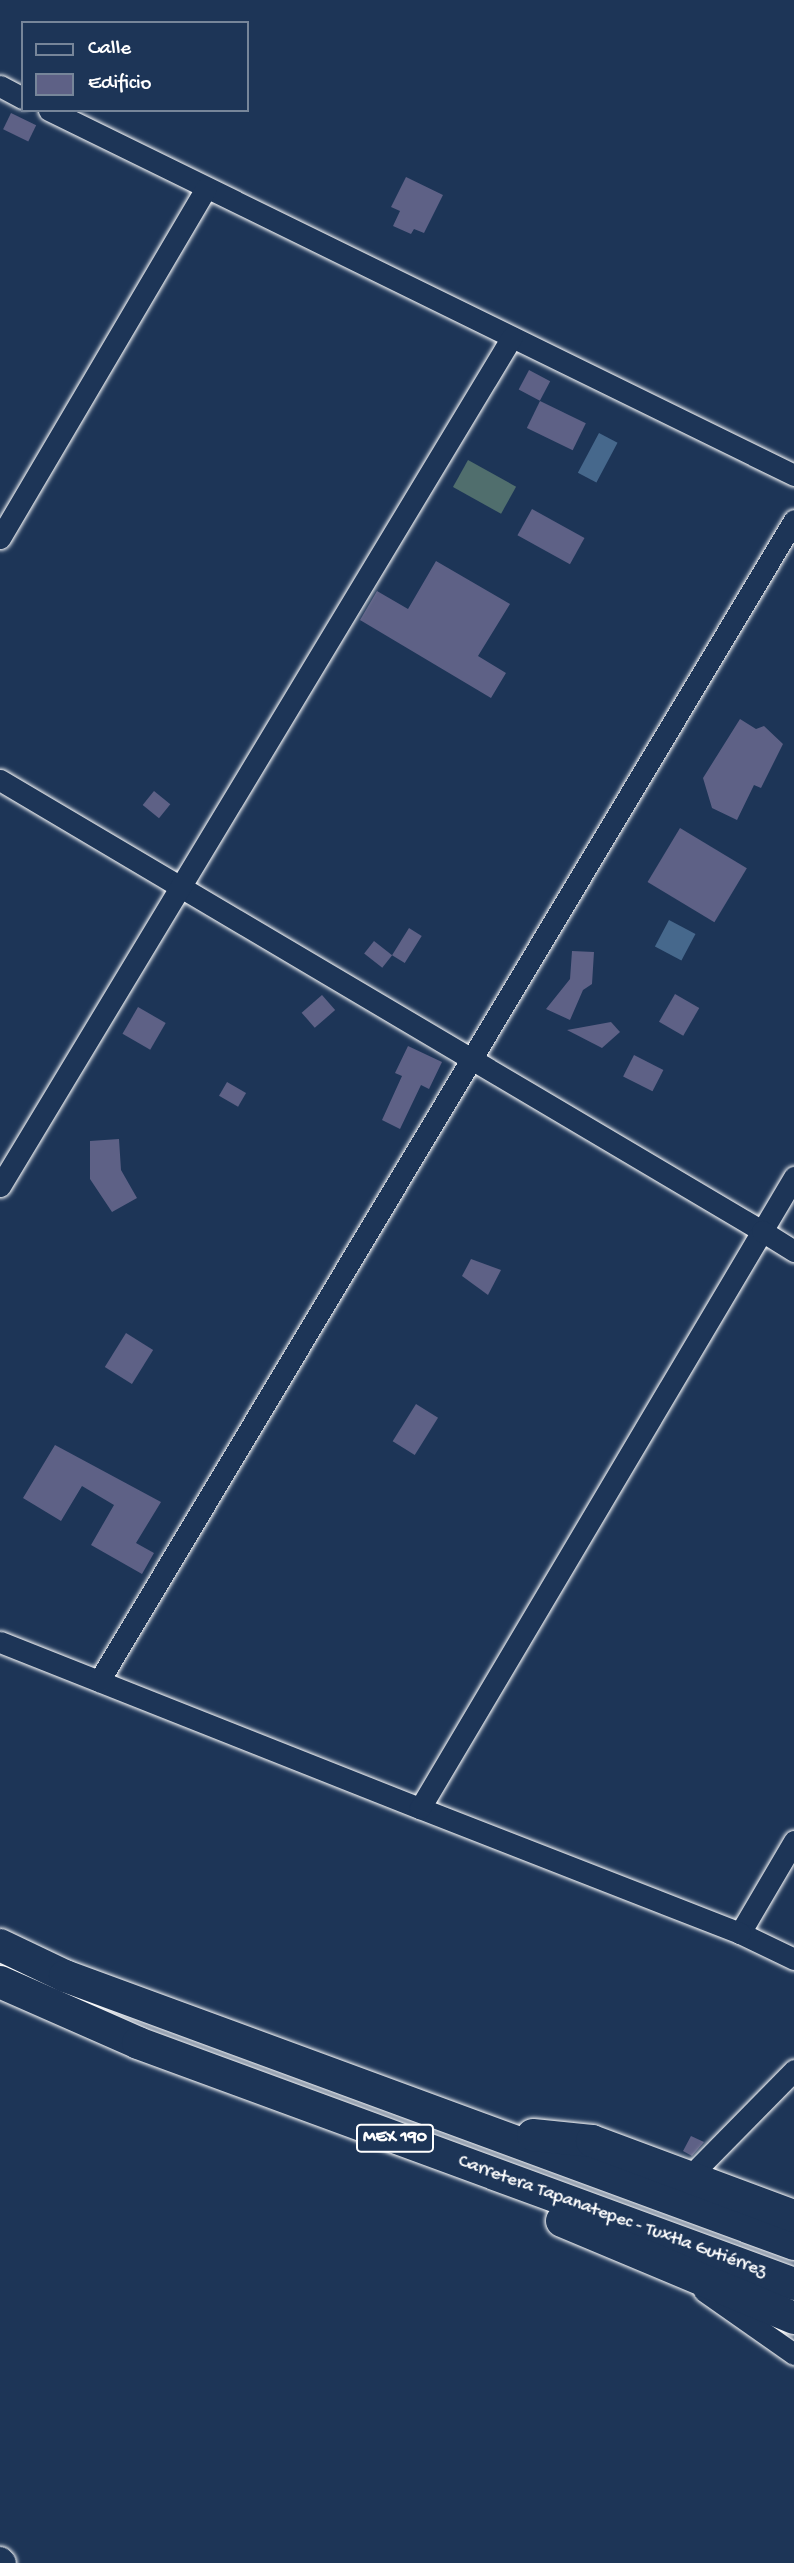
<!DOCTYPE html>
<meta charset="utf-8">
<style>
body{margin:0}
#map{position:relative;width:794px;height:2563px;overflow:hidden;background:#1d3557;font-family:"Gochi Hand",sans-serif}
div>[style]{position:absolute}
.green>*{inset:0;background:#506e6d;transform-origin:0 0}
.water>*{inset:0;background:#46688c;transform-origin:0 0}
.building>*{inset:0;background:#5e6186;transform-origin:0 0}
.roads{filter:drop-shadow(0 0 2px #fff) drop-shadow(0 0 2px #fff)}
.minor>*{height:21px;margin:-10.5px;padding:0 10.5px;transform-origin:10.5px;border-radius:10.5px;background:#1d3557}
.major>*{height:26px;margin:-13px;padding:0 13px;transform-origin:13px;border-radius:13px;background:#1d3557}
.highway>*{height:32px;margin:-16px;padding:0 16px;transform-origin:16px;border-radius:16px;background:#1d3557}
span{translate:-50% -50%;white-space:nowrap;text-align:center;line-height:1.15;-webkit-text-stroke:6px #1d3557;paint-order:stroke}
.shield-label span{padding:2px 5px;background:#1d3557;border:2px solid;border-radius:5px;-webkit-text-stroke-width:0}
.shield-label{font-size:18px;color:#fff;font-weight:700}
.street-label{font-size:19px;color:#fff}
.legend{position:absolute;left:21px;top:21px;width:228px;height:91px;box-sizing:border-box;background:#1d3557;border:2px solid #77869a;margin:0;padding:9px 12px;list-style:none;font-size:21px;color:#fff}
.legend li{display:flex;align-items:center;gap:14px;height:35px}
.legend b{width:35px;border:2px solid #77869a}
</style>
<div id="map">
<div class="green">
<i style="left:468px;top:460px;width:55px;height:31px;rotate:29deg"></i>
</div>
<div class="water">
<i style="left:599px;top:433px;width:21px;height:45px;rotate:28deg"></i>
<i style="left:669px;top:920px;width:30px;height:30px;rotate:28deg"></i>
</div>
<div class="building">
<i style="left:11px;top:113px;width:28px;height:18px;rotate:26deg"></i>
<i style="clip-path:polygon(406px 177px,443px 195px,424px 233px,414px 229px,411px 234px,393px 226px,400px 211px,391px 207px)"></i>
<i style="left:529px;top:370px;width:24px;height:22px;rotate:28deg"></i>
<i style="left:540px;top:401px;width:51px;height:30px;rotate:26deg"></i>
<i style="left:532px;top:509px;width:60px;height:30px;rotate:29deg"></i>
<i style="clip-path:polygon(436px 561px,510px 604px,478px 656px,506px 673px,491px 698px,360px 620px,377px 591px,408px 609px)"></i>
<i style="clip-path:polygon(740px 719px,756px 729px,764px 726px,783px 744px,761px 788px,754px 785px,737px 820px,712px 808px,703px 778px)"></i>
<i style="left:154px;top:791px;width:21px;height:18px;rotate:39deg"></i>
<i style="left:680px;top:828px;width:78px;height:63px;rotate:31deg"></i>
<i style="left:409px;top:928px;width:15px;height:32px;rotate:32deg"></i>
<i style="left:374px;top:941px;width:23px;height:16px;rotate:38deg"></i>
<i style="clip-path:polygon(572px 951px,594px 952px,592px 984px,583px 990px,570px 1020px,546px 1009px,570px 979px)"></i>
<i style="left:675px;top:994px;width:28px;height:32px;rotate:30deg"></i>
<i style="left:322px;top:995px;width:20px;height:27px;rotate:49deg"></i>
<i style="left:138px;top:1007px;width:32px;height:31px;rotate:30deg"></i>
<i style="clip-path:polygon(611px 1022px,620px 1032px,602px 1048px,567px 1030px)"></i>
<i style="clip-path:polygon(408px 1046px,442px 1062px,429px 1089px,421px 1085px,400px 1129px,382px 1120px,402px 1076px,395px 1073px)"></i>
<i style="left:634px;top:1055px;width:33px;height:24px;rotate:27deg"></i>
<i style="left:227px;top:1082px;width:22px;height:16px;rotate:30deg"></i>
<i style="clip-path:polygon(119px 1139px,121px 1170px,137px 1198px,112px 1212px,90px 1179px,90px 1141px)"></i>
<i style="clip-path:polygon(471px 1259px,501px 1270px,488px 1295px,462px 1276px)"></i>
<i style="left:126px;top:1333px;width:32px;height:40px;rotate:32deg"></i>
<i style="left:416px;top:1404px;width:26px;height:44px;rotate:32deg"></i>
<i style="clip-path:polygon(55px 1445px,161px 1502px,136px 1543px,154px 1553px,142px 1574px,91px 1545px,114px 1505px,82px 1486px,61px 1521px,23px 1498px)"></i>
<i style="clip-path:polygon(691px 2136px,704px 2142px,692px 2156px,683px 2151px)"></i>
</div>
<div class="roads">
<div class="minor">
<i style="left:0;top:86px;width:26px;rotate:28deg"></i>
<i style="left:49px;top:110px;width:830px;rotate:26.1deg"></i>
<i style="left:0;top:538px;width:406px;rotate:-59.5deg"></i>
<i style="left:0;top:780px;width:885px;rotate:30.62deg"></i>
<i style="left:762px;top:1231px;width:63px;rotate:-59.3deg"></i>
<i style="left:0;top:1186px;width:991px;rotate:-58.91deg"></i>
<i style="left:0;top:1642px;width:452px;rotate:21.6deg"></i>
<i style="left:99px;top:1681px;width:1353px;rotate:-59.09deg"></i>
<i style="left:794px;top:1841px;width:107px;rotate:120.4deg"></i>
<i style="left:740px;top:1933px;width:60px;rotate:25.7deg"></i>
<i style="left:740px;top:1933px;width:344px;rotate:-158.7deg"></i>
<i style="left:420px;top:1808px;width:671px;rotate:-59.34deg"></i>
<i style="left:762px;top:1231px;width:38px;rotate:32deg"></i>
<i style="left:689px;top:2177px;width:150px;rotate:-45.5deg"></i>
<i style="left:704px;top:2291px;width:110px;rotate:35deg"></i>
</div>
<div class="major">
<i style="left:0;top:2560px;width:4px;rotate:45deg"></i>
</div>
<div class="highway">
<i style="left:0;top:1945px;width:72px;rotate:25.5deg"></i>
<i style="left:65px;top:1976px;width:777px;rotate:20.18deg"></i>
<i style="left:0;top:1982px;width:151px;rotate:23.8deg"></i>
<i style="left:138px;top:2043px;width:699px;rotate:20.17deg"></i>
<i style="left:533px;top:2135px;width:59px;rotate:5.8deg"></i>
<i style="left:592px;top:2141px;width:215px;rotate:20.4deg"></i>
<i style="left:562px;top:2221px;width:251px;rotate:22.7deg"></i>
</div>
</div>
<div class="shield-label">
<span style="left:395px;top:2138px">MEX 190</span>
</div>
<div class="street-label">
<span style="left:612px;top:2217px;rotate:20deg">Carretera Tapanatepec - Tuxtla Gutiérrez</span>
</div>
<ul class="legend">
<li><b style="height:9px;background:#1d3557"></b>Calle</li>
<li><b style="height:19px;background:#5e6186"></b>Edificio</li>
</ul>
</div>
